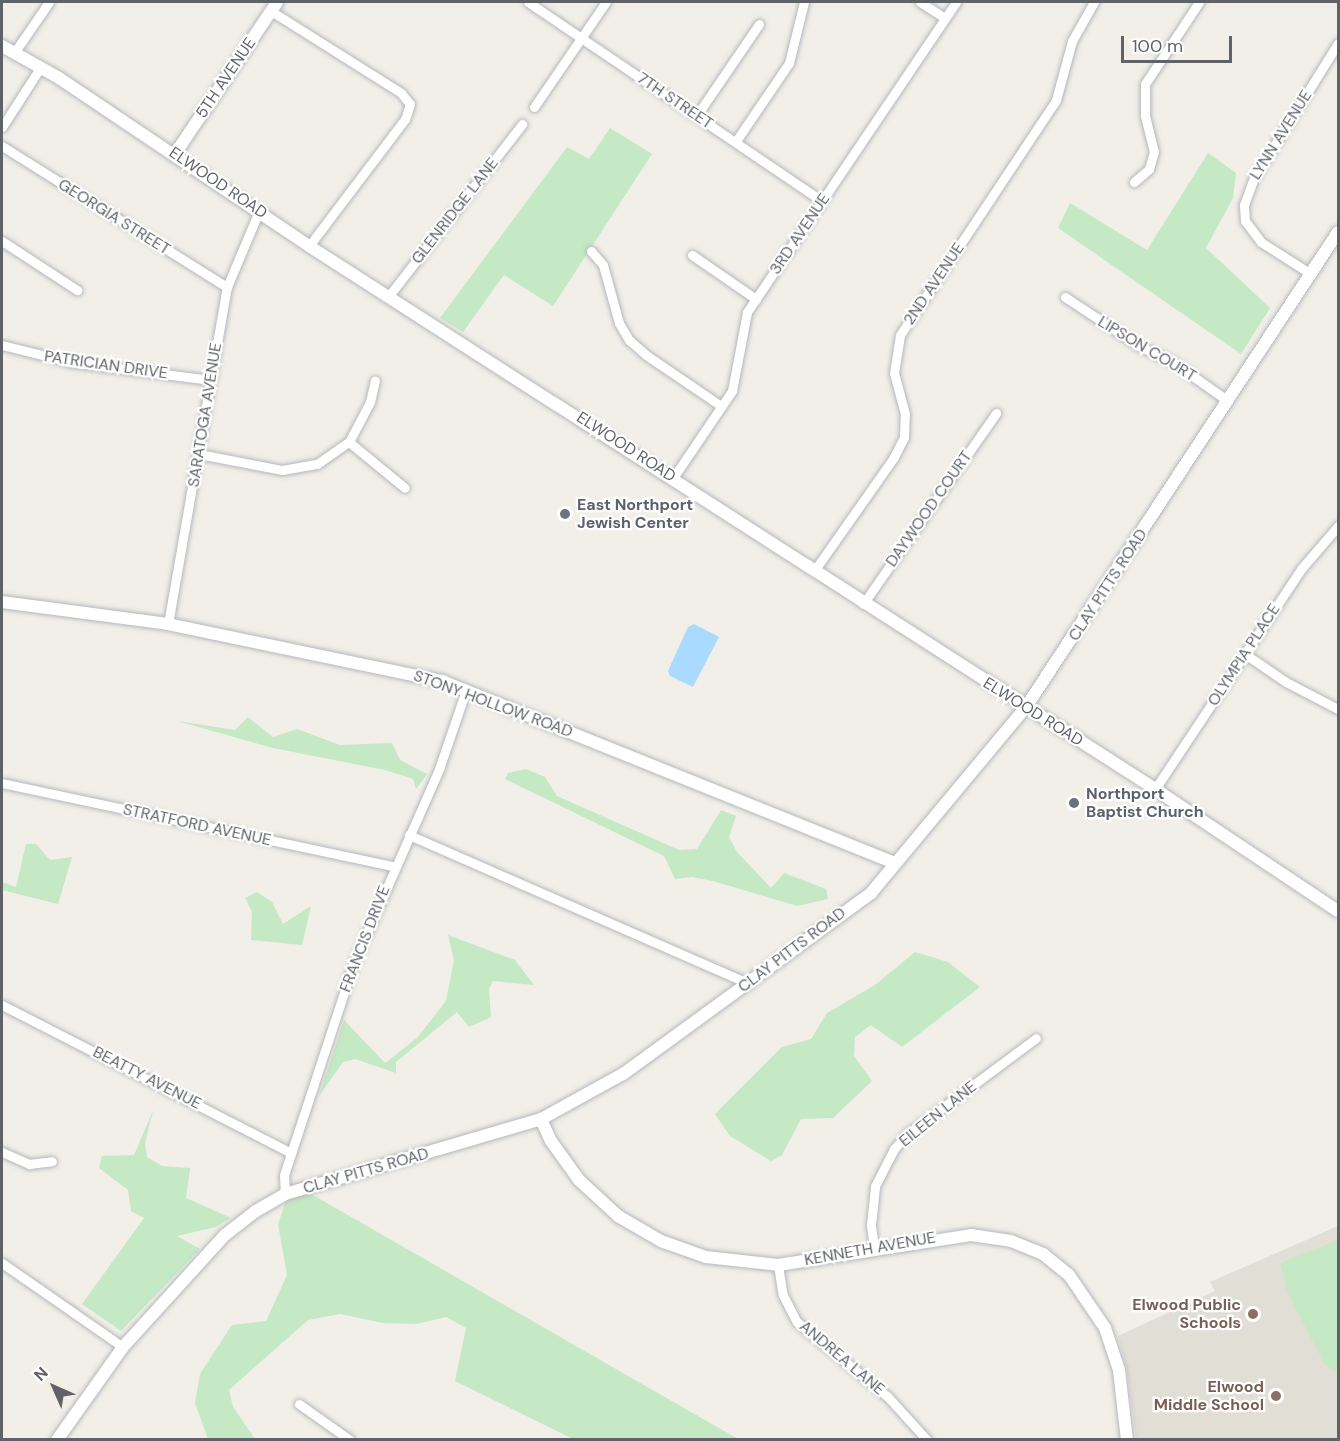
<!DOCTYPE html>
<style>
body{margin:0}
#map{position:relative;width:1340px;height:1441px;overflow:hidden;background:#f1efe8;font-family:"DM Sans",sans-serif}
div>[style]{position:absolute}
.education>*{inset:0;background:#e1ded6}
.green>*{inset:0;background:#c5e8c5}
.water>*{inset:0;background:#aadaff}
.roads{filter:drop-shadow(0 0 2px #b5b8bc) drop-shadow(0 0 2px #b5b8bc)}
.street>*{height:9px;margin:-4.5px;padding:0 4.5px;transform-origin:4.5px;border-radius:4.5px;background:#fff}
.secondary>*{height:12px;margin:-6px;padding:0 6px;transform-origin:6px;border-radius:6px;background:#fff}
.dots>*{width:16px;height:16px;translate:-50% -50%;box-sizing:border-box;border:3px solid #fff;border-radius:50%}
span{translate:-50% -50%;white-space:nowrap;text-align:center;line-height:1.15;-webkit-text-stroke:4.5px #fff;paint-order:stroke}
.street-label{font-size:16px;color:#5f6368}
.worship-label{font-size:16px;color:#5b616d;font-weight:700}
.left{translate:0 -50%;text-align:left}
.education-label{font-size:16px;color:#785e54;font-weight:700}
.right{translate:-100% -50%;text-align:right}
.frame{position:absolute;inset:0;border:3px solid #5f6368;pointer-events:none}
.north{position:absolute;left:24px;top:1357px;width:60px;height:60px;-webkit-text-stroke:4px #fff;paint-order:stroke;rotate:315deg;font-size:16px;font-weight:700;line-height:24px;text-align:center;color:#5f6368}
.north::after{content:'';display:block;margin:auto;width:21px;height:27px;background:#5f6368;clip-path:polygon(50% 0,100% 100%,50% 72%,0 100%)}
.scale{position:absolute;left:1121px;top:36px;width:111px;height:27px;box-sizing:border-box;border:3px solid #5f6368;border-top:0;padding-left:8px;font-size:18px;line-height:21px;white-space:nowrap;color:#5f6368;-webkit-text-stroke:4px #fff;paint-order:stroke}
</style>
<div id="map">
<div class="education">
<i style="clip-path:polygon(1338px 1226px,1338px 1439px,1136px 1439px,1128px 1376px,1118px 1336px,1215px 1291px,1210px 1282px)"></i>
</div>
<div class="green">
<i style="clip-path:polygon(610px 128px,652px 154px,553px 306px,504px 275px,463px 332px,440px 318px,567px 147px,589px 159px)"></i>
<i style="clip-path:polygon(1208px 153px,1236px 173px,1233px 198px,1206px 248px,1270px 308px,1241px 354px,1058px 228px,1070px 203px,1147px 250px)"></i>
<i style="clip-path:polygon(248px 717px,273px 737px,297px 729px,340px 745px,392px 743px,400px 760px,427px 774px,416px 789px,413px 779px,385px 770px,273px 748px,177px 721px,235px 730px)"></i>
<i style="clip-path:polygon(526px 769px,545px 777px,557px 796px,679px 850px,697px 849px,721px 810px,736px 816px,729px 837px,737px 852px,771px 888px,784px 873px,826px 889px,828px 899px,797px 906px,713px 881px,692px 877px,675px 879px,664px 856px,505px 779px,508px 773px)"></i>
<i style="clip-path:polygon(26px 844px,36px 844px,50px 860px,72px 857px,58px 904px,2px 890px,2px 882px,16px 887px)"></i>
<i style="clip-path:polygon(257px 892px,272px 902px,283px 924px,311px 906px,302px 945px,251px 940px,252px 912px,245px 898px)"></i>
<i style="clip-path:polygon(448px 935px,515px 960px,534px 985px,493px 981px,489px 989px,491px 1017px,469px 1027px,457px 1012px,396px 1062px,396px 1073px,355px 1059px,343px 1062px,319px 1096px,344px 1020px,385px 1063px,417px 1038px,446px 1001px,454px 960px)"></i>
<i style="clip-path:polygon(915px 952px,948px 962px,980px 987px,902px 1047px,871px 1025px,855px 1037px,854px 1056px,872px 1081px,833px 1118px,801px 1119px,782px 1155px,771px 1161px,730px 1136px,715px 1114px,782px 1047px,811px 1039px,827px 1013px,875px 985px)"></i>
<i style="clip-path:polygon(153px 1111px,145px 1143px,147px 1157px,162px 1166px,190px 1168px,186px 1198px,231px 1218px,216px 1227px,177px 1236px,200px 1249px,121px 1331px,82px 1304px,144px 1218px,131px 1211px,128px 1190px,99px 1168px,102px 1156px,134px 1155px)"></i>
<i style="clip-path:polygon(292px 1183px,738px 1439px,573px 1439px,455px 1381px,466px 1328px,446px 1317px,416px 1324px,383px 1323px,340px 1314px,308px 1320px,229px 1390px,233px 1407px,255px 1439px,208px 1439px,195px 1403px,200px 1374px,232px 1325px,266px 1321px,287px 1275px,278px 1224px)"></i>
<i style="clip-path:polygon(1338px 1240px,1338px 1372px,1337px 1373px,1325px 1365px,1286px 1289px,1280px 1263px)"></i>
</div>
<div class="water">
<i style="clip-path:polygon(694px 624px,719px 637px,693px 687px,670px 676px,668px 671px,688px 627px)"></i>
</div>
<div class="roads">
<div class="street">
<i style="left:528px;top:2px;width:355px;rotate:34.1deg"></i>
<i style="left:920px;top:2px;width:30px;rotate:33deg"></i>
<i style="left:271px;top:11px;width:154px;rotate:32.2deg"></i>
<i style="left:401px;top:93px;width:14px;rotate:51deg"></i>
<i style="left:410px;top:104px;width:16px;rotate:108deg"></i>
<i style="left:405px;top:119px;width:159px;rotate:127.1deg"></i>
<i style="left:14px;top:53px;width:62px;rotate:-55.5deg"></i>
<i style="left:534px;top:107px;width:127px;rotate:-55.6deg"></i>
<i style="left:697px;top:115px;width:110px;rotate:-55.7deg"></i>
<i style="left:2px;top:127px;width:70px;rotate:-57.2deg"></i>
<i style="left:736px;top:141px;width:94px;rotate:-55.8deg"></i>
<i style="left:789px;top:63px;width:63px;rotate:-76.2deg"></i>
<i style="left:2px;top:146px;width:266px;rotate:32.1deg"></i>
<i style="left:1134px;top:182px;width:20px;rotate:-41deg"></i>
<i style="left:1149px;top:169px;width:18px;rotate:-74deg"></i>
<i style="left:1154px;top:152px;width:38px;rotate:-104deg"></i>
<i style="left:1145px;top:115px;width:31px;rotate:-90deg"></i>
<i style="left:1145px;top:84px;width:98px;rotate:-56.6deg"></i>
<i style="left:2px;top:241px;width:90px;rotate:33.2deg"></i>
<i style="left:591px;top:251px;width:18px;rotate:49deg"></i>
<i style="left:603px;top:265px;width:60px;rotate:74.6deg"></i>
<i style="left:619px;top:323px;width:20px;rotate:60deg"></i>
<i style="left:629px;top:340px;width:23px;rotate:41deg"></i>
<i style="left:646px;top:355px;width:91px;rotate:34.2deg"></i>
<i style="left:692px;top:255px;width:78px;rotate:34.5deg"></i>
<i style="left:1311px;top:274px;width:59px;rotate:-147.4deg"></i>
<i style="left:1261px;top:242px;width:26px;rotate:-127deg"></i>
<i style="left:1245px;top:221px;width:16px;rotate:-94deg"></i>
<i style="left:1244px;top:205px;width:29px;rotate:-70deg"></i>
<i style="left:1254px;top:178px;width:159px;rotate:-58.1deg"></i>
<i style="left:388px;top:297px;width:219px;rotate:-52.2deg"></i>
<i style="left:1065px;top:297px;width:89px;rotate:33.5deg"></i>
<i style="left:1139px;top:346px;width:38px;rotate:25deg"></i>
<i style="left:1173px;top:362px;width:67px;rotate:35.3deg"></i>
<i style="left:2px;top:345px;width:70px;rotate:14deg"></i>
<i style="left:70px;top:362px;width:142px;rotate:7.3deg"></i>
<i style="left:349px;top:442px;width:72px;rotate:39.4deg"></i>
<i style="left:199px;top:454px;width:85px;rotate:10.9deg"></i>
<i style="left:282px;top:470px;width:36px;rotate:-10deg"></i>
<i style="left:317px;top:464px;width:39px;rotate:-35deg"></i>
<i style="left:349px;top:442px;width:45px;rotate:-62.3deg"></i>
<i style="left:370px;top:402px;width:22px;rotate:-77deg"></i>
<i style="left:673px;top:478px;width:105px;rotate:-55.9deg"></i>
<i style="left:732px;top:391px;width:80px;rotate:-79.2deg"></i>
<i style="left:747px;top:312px;width:374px;rotate:-56deg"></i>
<i style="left:814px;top:571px;width:139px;rotate:-54.9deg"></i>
<i style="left:894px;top:457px;width:22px;rotate:-63deg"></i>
<i style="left:904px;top:437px;width:23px;rotate:-88deg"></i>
<i style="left:905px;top:414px;width:42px;rotate:-105deg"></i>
<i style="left:894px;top:373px;width:38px;rotate:-81deg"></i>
<i style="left:900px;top:335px;width:282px;rotate:-56.4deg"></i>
<i style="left:1056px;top:100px;width:61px;rotate:-74.8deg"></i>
<i style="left:1072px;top:41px;width:45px;rotate:-60.6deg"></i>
<i style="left:863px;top:604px;width:233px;rotate:-55.1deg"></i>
<i style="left:168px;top:624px;width:342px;rotate:-80.1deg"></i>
<i style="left:227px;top:287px;width:82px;rotate:-67.2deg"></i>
<i style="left:1245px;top:654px;width:50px;rotate:34.3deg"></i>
<i style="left:1286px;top:682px;width:59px;rotate:27.4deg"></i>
<i style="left:2px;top:783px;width:400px;rotate:12deg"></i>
<i style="left:1155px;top:789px;width:264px;rotate:-56.4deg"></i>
<i style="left:1301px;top:569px;width:57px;rotate:-49.3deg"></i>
<i style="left:409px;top:835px;width:369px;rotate:23.6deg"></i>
<i style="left:2px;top:1005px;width:325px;rotate:27.1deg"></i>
<i style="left:2px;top:1152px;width:30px;rotate:24deg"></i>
<i style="left:29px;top:1164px;width:23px;rotate:-7deg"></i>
<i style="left:285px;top:1194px;width:19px;rotate:-93deg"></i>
<i style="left:284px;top:1175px;width:224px;rotate:-71.8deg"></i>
<i style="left:354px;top:962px;width:211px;rotate:-66.2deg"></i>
<i style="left:439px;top:769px;width:83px;rotate:-71.1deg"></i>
<i style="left:874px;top:1247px;width:22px;rotate:-98deg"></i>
<i style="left:871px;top:1225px;width:39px;rotate:-84deg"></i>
<i style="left:875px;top:1186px;width:42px;rotate:-62.8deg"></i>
<i style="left:894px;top:1149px;width:18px;rotate:-49deg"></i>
<i style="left:906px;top:1135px;width:162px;rotate:-36.7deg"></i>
<i style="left:2px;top:1263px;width:147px;rotate:34.8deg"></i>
<i style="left:778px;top:1265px;width:30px;rotate:81deg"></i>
<i style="left:783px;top:1295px;width:30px;rotate:63deg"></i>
<i style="left:797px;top:1322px;width:118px;rotate:39.5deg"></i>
<i style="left:888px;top:1397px;width:58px;rotate:47.8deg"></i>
<i style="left:299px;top:1404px;width:62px;rotate:35.2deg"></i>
</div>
<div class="secondary">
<i style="left:2px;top:46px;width:65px;rotate:29.3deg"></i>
<i style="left:59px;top:78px;width:301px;rotate:33.9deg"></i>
<i style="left:309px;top:246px;width:1005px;rotate:32.69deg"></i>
<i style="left:1155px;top:789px;width:220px;rotate:33.7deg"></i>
<i style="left:175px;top:154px;width:183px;rotate:-56.1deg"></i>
<i style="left:2px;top:602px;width:167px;rotate:7.5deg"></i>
<i style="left:168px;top:624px;width:280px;rotate:11.8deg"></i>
<i style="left:442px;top:681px;width:487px;rotate:21.9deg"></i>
<i style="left:541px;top:1119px;width:24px;rotate:66deg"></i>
<i style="left:551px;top:1141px;width:48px;rotate:54.3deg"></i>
<i style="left:579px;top:1180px;width:53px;rotate:42.7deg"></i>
<i style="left:618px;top:1216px;width:50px;rotate:30.2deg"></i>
<i style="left:661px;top:1241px;width:48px;rotate:19.6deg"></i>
<i style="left:706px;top:1257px;width:72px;rotate:6.3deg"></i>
<i style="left:778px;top:1265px;width:195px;rotate:-8.8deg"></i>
<i style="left:971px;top:1235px;width:40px;rotate:8.5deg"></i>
<i style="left:1011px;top:1241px;width:35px;rotate:22deg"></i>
<i style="left:1043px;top:1254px;width:33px;rotate:39deg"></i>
<i style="left:1069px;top:1275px;width:64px;rotate:55.8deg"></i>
<i style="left:1105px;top:1328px;width:44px;rotate:71.6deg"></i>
<i style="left:1119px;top:1370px;width:70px;rotate:83.5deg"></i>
<i style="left:57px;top:1440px;width:114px;rotate:-54.6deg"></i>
<i style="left:123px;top:1347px;width:151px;rotate:-47.7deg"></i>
<i style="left:225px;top:1235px;width:39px;rotate:-38deg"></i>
<i style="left:256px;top:1211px;width:34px;rotate:-30deg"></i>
<i style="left:285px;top:1194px;width:267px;rotate:-16.3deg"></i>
<i style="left:541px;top:1119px;width:94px;rotate:-28.8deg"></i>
<i style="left:623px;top:1074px;width:307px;rotate:-36.1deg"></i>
<i style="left:871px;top:893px;width:242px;rotate:-50.2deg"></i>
<i style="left:1026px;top:707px;width:568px;rotate:-56.7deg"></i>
</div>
</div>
<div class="dots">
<i style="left:565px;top:514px;background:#6b7280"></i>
<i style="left:1074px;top:803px;background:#6b7280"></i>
<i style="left:1253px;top:1314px;background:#8d6e63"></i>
<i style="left:1276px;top:1396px;background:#8d6e63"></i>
</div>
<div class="street-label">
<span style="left:226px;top:78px;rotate:-56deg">5TH AVENUE</span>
<span style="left:675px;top:101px;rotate:34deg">7TH STREET</span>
<span style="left:1281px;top:135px;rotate:-58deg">LYNN AVENUE</span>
<span style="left:218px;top:183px;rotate:34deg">ELWOOD ROAD</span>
<span style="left:455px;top:211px;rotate:-52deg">GLENRIDGE LANE</span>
<span style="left:114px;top:217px;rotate:32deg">GEORGIA STREET</span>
<span style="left:800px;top:234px;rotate:-56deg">3RD AVENUE</span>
<span style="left:934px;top:284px;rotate:-56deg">2ND AVENUE</span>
<span style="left:1147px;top:349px;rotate:31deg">LIPSON COURT</span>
<span style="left:106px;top:365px;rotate:8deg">PATRICIAN DRIVE</span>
<span style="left:205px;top:415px;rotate:-81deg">SARATOGA AVENUE</span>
<span style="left:626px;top:447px;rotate:33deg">ELWOOD ROAD</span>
<span style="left:929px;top:509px;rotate:-55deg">DAYWOOD COURT</span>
<span style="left:1108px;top:585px;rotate:-57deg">CLAY PITTS ROAD</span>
<span style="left:1244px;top:655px;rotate:-57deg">OLYMPIA PLACE</span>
<span style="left:493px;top:704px;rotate:20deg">STONY HOLLOW ROAD</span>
<span style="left:1033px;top:712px;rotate:32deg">ELWOOD ROAD</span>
<span style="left:197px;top:825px;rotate:12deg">STRATFORD AVENUE</span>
<span style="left:365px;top:939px;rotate:-69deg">FRANCIS DRIVE</span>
<span style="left:792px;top:950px;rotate:-37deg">CLAY PITTS ROAD</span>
<span style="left:147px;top:1078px;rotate:27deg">BEATTY AVENUE</span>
<span style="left:938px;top:1114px;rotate:-39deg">EILEEN LANE</span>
<span style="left:366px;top:1171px;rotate:-16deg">CLAY PITTS ROAD</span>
<span style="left:870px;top:1249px;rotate:-10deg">KENNETH AVENUE</span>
<span style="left:842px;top:1358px;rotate:40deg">ANDREA LANE</span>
</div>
<div class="worship-label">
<span class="left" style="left:577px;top:514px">East Northport<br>Jewish Center</span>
<span class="left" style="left:1086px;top:803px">Northport<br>Baptist Church</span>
</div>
<div class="education-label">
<span class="right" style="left:1241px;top:1314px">Elwood Public<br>Schools</span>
<span class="right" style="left:1264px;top:1396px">Elwood<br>Middle School</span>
</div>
<div class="frame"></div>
<div class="north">N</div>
<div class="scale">100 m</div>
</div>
